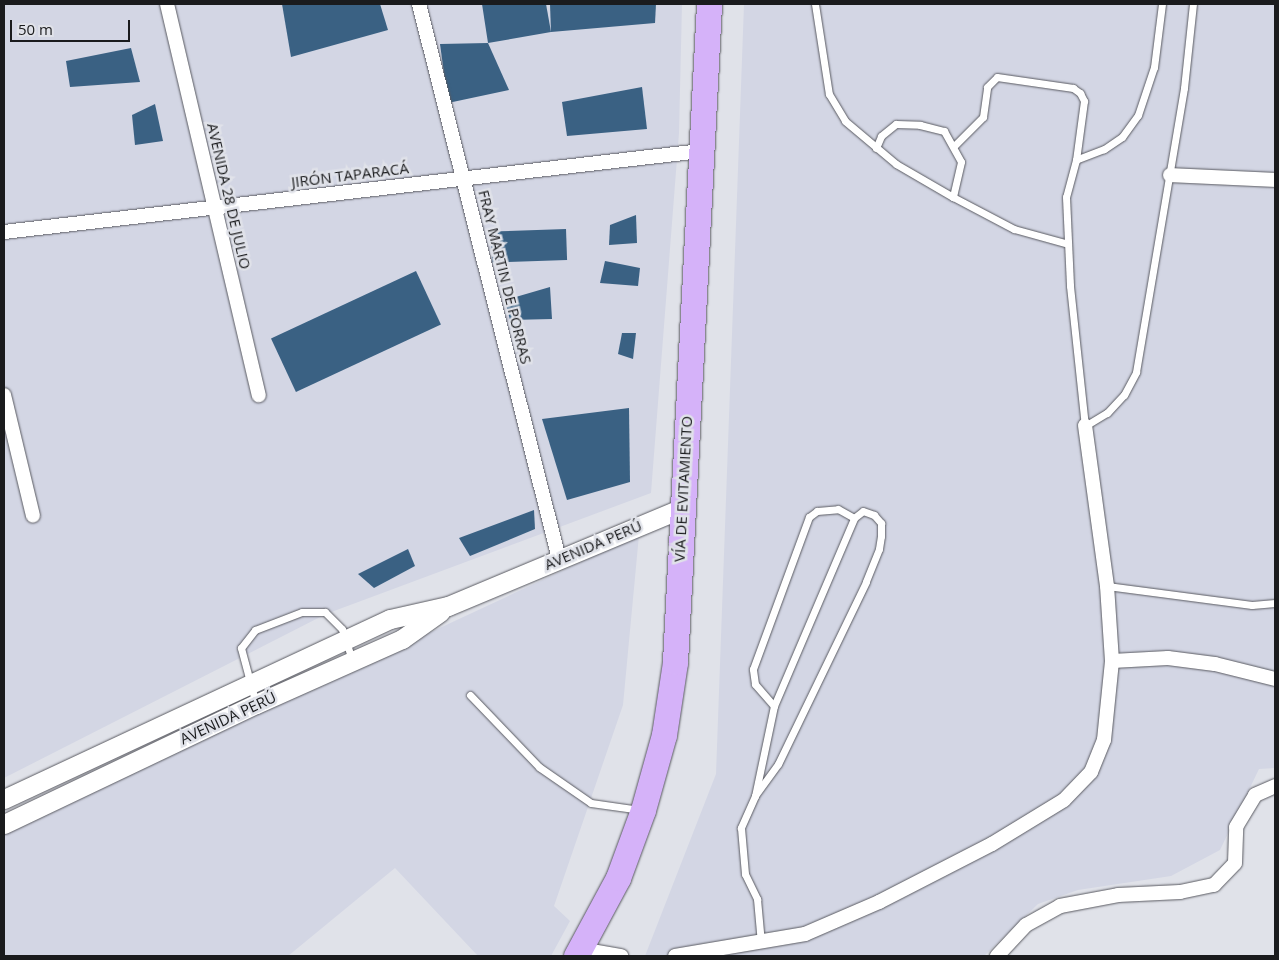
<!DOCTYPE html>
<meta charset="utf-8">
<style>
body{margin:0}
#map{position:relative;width:1279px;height:960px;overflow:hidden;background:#e0e2e9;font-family:"Open Sans",sans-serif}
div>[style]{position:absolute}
.built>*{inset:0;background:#d3d6e4}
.building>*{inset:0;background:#3a6183;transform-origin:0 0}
.roads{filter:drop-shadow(0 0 1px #595a61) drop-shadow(0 0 1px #595a61)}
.lane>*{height:7px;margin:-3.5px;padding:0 3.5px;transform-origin:3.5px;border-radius:3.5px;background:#fff}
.street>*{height:14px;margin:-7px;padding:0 7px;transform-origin:7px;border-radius:7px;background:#fff}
.secondary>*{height:19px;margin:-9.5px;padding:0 9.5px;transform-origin:9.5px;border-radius:9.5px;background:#fff}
.highway>*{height:25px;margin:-12.5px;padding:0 12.5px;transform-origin:12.5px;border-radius:12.5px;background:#d5b2f9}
span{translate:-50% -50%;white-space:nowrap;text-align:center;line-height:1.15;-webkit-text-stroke:5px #e0e2e9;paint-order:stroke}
.street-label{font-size:15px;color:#1a1b1d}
.frame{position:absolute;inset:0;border:5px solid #1a1b1d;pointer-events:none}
.scale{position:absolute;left:10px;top:20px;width:120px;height:22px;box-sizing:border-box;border:2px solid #1a1b1d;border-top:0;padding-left:6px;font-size:15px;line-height:18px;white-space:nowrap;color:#1a1b1d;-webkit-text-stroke:4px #e0e2e9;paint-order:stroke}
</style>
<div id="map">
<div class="built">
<i style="clip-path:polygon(4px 4px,682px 4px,679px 133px,651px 493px,326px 614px,4px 778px)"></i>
<i style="clip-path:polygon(744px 4px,1275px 4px,1275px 768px,1259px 769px,1220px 850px,1171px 876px,1078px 890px,1038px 904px,984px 956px,645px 956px,716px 774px)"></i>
<i style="clip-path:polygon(639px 535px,623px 705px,554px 906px,570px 921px,551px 956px,478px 956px,395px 868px,288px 956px,4px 956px,4px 831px)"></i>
</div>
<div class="building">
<i style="clip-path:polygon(282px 4px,380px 4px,388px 30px,291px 57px)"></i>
<i style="clip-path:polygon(482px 4px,546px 4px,551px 32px,488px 43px)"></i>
<i style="clip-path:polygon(550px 4px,656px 4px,655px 23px,551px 32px)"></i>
<i style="clip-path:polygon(488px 43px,509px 90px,448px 103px,440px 44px)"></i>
<i style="clip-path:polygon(131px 48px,140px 82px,70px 87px,66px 61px)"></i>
<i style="clip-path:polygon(642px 87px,647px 129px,567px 136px,562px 102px)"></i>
<i style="clip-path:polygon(155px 104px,163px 141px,135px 145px,132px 115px)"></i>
<i style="clip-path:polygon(636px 215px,637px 243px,609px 245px,610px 225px)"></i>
<i style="left:566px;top:229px;width:31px;height:75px;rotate:88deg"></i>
<i style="clip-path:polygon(605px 261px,640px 268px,638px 286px,600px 283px)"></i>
<i style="left:416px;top:271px;width:59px;height:160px;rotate:65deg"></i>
<i style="clip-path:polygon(550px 287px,552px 319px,510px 320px,505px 300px)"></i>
<i style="clip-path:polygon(622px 333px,636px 333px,633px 359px,618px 354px)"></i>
<i style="clip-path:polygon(629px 408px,630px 482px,567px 500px,542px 419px)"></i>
<i style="clip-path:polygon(534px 510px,535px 529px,470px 556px,459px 538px)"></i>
<i style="clip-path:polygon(408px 549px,415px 566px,374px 588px,358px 574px)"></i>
</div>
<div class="roads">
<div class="lane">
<i style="left:815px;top:4px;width:91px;rotate:81.2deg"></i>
<i style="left:829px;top:94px;width:31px;rotate:59deg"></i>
<i style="left:845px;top:121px;width:67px;rotate:40.1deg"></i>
<i style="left:896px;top:164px;width:66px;rotate:30.1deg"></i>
<i style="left:953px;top:197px;width:69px;rotate:27.7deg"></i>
<i style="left:1014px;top:229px;width:56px;rotate:15.5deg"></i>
<i style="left:1162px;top:4px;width:64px;rotate:97.2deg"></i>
<i style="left:1154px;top:67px;width:51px;rotate:108.4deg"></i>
<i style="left:1138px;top:115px;width:27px;rotate:126deg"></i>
<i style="left:1122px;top:137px;width:22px;rotate:146deg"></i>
<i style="left:1104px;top:149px;width:30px;rotate:159deg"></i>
<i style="left:1076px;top:160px;width:38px;rotate:105deg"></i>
<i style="left:1066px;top:197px;width:89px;rotate:87.4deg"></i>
<i style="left:1070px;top:286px;width:141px;rotate:83.9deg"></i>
<i style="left:1085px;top:426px;width:26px;rotate:-31deg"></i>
<i style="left:1107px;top:413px;width:25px;rotate:-47deg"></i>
<i style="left:1124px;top:395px;width:26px;rotate:-62deg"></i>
<i style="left:1136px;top:372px;width:288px;rotate:-80.4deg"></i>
<i style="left:1184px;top:88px;width:84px;rotate:-83.9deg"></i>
<i style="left:954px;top:146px;width:41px;rotate:-45deg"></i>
<i style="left:983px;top:117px;width:30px;rotate:-82deg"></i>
<i style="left:987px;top:87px;width:14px;rotate:-45deg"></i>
<i style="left:997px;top:77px;width:77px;rotate:8.2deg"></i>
<i style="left:1073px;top:88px;width:9px;rotate:36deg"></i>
<i style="left:1080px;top:93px;width:9px;rotate:63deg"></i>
<i style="left:1084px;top:101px;width:60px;rotate:97.7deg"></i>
<i style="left:876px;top:148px;width:13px;rotate:-67deg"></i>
<i style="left:881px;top:136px;width:19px;rotate:-39deg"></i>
<i style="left:896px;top:124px;width:24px;rotate:2deg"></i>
<i style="left:920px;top:125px;width:25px;rotate:14deg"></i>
<i style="left:944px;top:131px;width:35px;rotate:61deg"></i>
<i style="left:961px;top:162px;width:36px;rotate:103deg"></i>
<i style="left:1107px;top:586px;width:146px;rotate:7.5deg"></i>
<i style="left:1252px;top:605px;width:23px;rotate:-5deg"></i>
<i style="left:470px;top:695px;width:100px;rotate:46.2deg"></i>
<i style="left:539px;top:767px;width:63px;rotate:34.7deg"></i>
<i style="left:591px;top:803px;width:49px;rotate:8.1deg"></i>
<i style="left:256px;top:704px;width:58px;rotate:-105deg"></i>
<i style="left:241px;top:648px;width:23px;rotate:-52deg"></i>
<i style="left:255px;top:630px;width:50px;rotate:-21deg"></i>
<i style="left:302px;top:612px;width:23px"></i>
<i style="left:325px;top:612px;width:24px;rotate:45deg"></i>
<i style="left:342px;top:629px;width:32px;rotate:72deg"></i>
<i style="left:774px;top:706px;width:29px;rotate:-131deg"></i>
<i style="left:755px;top:684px;width:15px;rotate:-98deg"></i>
<i style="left:753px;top:669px;width:162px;rotate:-69.8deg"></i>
<i style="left:809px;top:517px;width:10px;rotate:-37deg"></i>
<i style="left:817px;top:511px;width:21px;rotate:-5deg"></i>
<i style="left:838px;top:509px;width:18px;rotate:29deg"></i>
<i style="left:755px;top:796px;width:92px;rotate:-78.1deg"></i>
<i style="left:774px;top:706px;width:204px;rotate:-66.9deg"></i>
<i style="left:854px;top:518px;width:11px;rotate:-38deg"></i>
<i style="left:863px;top:511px;width:12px;rotate:20deg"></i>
<i style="left:874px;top:515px;width:11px;rotate:49deg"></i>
<i style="left:881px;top:523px;width:13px;rotate:90deg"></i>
<i style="left:881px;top:536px;width:13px;rotate:99deg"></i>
<i style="left:879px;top:549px;width:35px;rotate:112deg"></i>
<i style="left:866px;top:582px;width:202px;rotate:115.8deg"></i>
<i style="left:778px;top:764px;width:39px;rotate:126deg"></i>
<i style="left:755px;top:796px;width:35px;rotate:114deg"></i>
<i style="left:741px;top:828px;width:46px;rotate:85deg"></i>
<i style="left:745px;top:874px;width:28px;rotate:64deg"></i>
<i style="left:757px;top:899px;width:44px;rotate:84.8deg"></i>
</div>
<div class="street">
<i style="left:167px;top:4px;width:402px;rotate:76.8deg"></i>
<i style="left:419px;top:4px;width:572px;rotate:75.84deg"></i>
<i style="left:1170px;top:175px;width:105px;rotate:2.7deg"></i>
<i style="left:4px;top:232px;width:702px;rotate:-6.63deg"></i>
<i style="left:4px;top:395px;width:124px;rotate:76.5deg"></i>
<i style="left:1112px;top:661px;width:56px;rotate:-3.1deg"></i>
<i style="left:1168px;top:658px;width:47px;rotate:7.3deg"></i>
<i style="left:1215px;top:664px;width:62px;rotate:14deg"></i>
<i style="left:580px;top:949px;width:42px;rotate:9.7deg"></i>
<i style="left:675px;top:956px;width:132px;rotate:-9.6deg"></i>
<i style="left:805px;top:934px;width:81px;rotate:-23.4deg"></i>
<i style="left:879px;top:902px;width:127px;rotate:-27.2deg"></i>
<i style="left:992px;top:844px;width:84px;rotate:-31.4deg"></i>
<i style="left:1064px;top:800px;width:39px;rotate:-46deg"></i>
<i style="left:1091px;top:772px;width:35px;rotate:-68deg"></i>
<i style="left:1104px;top:740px;width:79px;rotate:-84.2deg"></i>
<i style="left:1112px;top:661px;width:75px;rotate:-93.8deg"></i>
<i style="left:1107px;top:586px;width:162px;rotate:-97.8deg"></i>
<i style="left:997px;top:956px;width:42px;rotate:-46.9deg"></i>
<i style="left:1026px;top:925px;width:39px;rotate:-29deg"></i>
<i style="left:1060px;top:906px;width:59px;rotate:-10.7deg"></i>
<i style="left:1118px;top:895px;width:62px;rotate:-2.8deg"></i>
<i style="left:1180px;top:892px;width:35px;rotate:-12deg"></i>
<i style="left:1214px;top:885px;width:30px;rotate:-46deg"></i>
<i style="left:1235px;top:863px;width:36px;rotate:-88deg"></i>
<i style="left:1236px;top:827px;width:37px;rotate:-59deg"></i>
<i style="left:1255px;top:795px;width:22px;rotate:-24deg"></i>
</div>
<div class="secondary">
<i style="left:4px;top:799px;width:426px;rotate:-25deg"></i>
<i style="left:390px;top:619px;width:59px;rotate:-12.6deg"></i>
<i style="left:448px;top:606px;width:254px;rotate:-22.7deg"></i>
<i style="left:4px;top:824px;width:279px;rotate:-25.5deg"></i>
<i style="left:256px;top:704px;width:160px;rotate:-24deg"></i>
<i style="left:402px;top:639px;width:47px;rotate:-35.4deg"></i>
</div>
<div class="highway">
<i style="left:576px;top:956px;width:89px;rotate:-61.7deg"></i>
<i style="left:618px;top:878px;width:72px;rotate:-69.8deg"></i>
<i style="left:643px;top:810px;width:78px;rotate:-74.4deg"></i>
<i style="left:664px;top:735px;width:74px;rotate:-81.4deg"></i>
<i style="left:675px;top:662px;width:659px;rotate:-87.04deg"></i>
</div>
</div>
<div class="street-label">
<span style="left:350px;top:175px;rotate:-7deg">JIRÓN TAPARACÁ</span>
<span style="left:229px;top:196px;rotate:77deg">AVENIDA 28 DE JULIO</span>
<span style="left:505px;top:277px;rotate:76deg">FRAY MARTIN DE PORRAS</span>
<span style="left:683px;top:489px;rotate:-87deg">VÍA DE EVITAMIENTO</span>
<span style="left:593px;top:545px;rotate:-23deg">AVENIDA PERÚ</span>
<span style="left:228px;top:718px;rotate:-25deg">AVENIDA PERÚ</span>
</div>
<div class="frame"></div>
<div class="scale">50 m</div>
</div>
